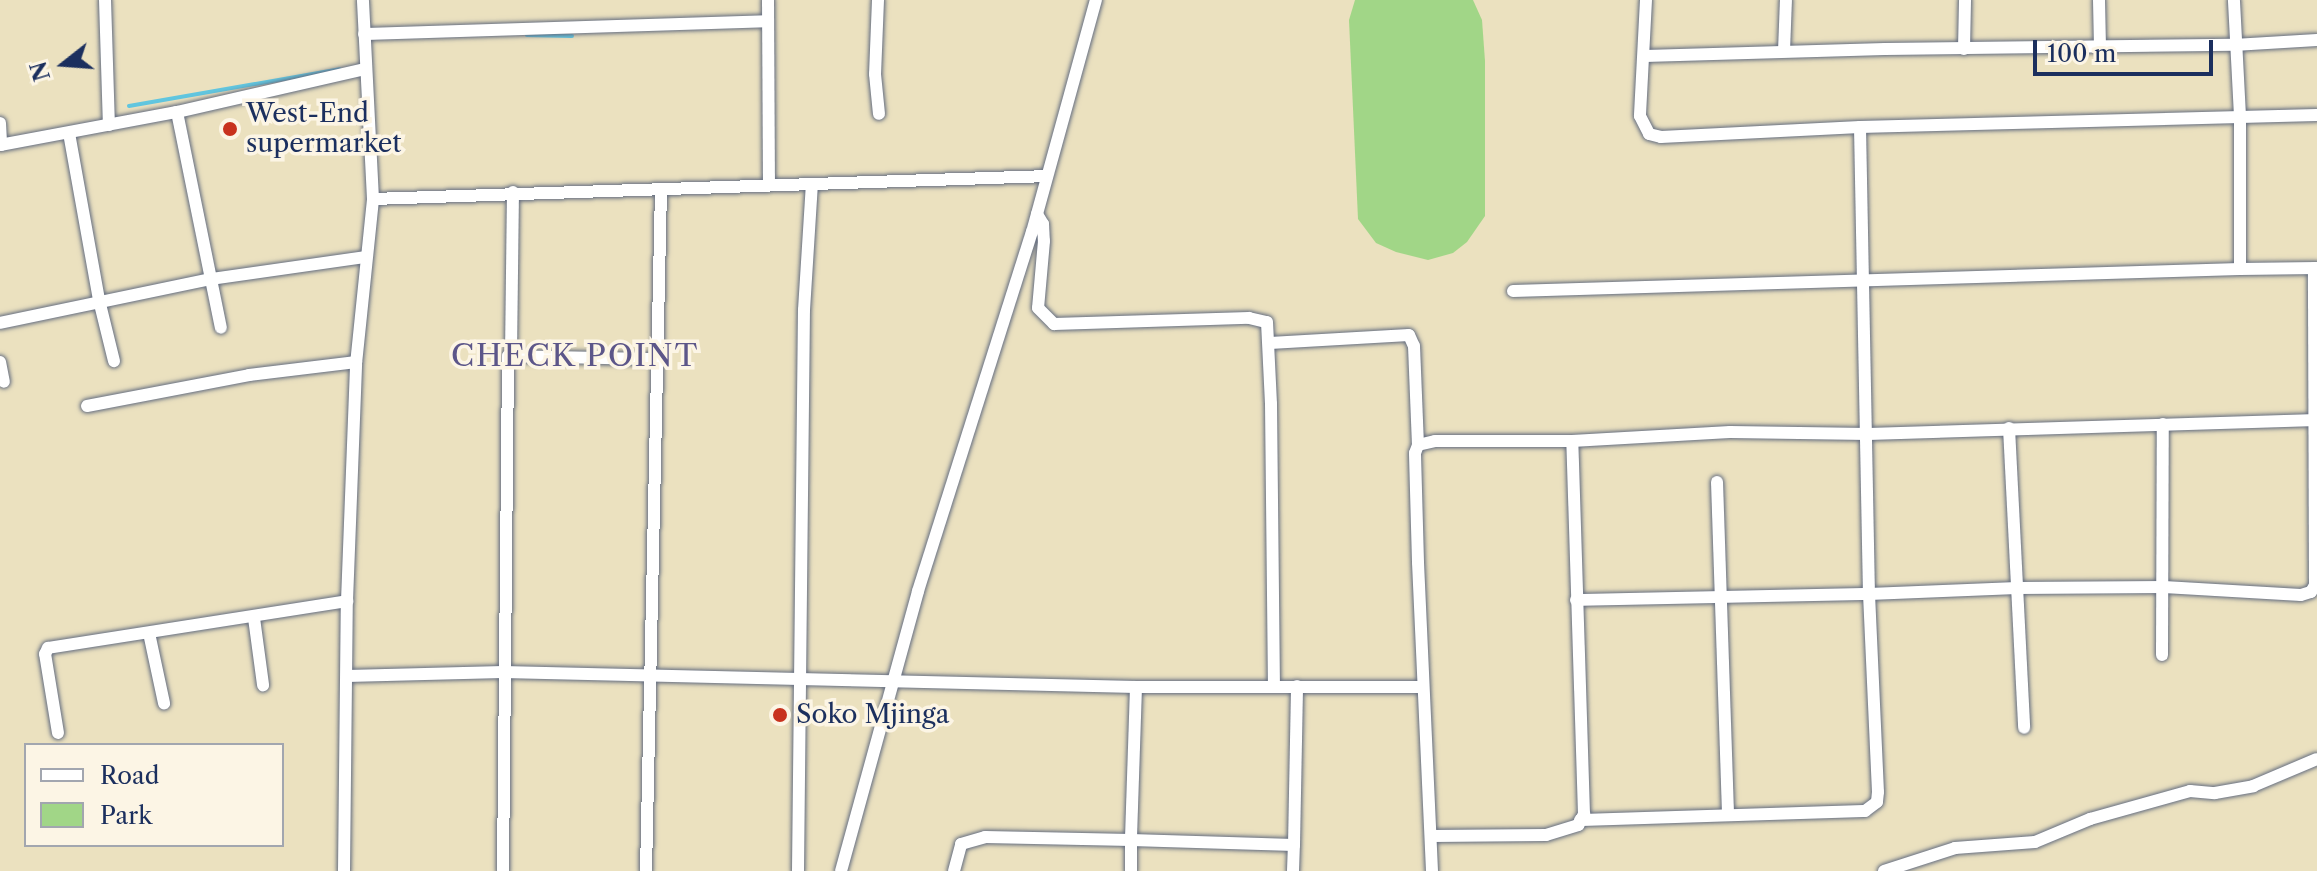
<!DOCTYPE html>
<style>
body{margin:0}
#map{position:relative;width:2317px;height:871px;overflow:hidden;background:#ebe1bf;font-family:"Libre Caslon Text",serif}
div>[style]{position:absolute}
.green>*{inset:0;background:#a1d687}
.stream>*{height:4px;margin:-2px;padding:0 2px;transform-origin:2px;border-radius:2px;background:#61c6df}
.roads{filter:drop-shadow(0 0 2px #646d80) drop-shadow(0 0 2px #646d80)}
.street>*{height:12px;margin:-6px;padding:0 6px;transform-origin:6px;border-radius:6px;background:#fff}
.dots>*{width:22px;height:22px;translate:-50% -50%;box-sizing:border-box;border:4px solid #fcf5e5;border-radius:50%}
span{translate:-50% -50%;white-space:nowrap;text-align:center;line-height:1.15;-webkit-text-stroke:7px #fcf5e5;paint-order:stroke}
.poi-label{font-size:26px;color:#1b2f5e}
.left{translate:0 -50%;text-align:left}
.quarter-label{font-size:30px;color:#5c5689;letter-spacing:2px}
.legend{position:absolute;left:24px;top:743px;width:260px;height:104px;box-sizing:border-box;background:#fcf5e5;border:2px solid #a2a6af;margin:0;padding:10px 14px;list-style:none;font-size:24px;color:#1b2f5e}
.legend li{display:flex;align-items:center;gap:16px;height:40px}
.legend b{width:40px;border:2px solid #a2a6af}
.north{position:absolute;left:24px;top:24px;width:80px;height:80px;-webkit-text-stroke:6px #fcf5e5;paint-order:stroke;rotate:253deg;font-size:22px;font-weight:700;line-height:32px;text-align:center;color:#1b2f5e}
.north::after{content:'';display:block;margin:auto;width:28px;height:36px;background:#1b2f5e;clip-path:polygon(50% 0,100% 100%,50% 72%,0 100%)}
.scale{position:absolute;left:2033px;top:40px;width:180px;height:36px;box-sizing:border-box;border:4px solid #1b2f5e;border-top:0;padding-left:10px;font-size:24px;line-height:28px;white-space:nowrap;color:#1b2f5e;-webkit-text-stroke:6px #fcf5e5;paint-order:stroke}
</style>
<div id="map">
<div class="green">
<i style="clip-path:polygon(1355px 0,1473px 0,1482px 20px,1485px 61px,1485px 216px,1467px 242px,1453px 253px,1428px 260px,1396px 252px,1376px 243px,1358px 219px,1349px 20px)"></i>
</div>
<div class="stream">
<i style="left:527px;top:35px;width:45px;rotate:1.3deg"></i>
<i style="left:129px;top:106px;width:214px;rotate:-9.9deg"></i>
</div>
<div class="roads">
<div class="street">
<i style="left:105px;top:0;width:125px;rotate:88.2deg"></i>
<i style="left:768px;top:0;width:185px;rotate:89.7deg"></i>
<i style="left:878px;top:0;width:74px;rotate:92.3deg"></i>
<i style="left:875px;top:74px;width:40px;rotate:84.3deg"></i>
<i style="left:1646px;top:0;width:116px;rotate:93deg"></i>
<i style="left:1640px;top:116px;width:20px;rotate:63deg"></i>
<i style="left:1649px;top:134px;width:12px;rotate:14deg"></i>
<i style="left:1661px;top:137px;width:199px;rotate:-2.9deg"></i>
<i style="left:1860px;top:127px;width:457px;rotate:-1.5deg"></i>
<i style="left:2099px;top:0;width:47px;rotate:88.8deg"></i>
<i style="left:364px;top:34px;width:404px;rotate:-1.8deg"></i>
<i style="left:1964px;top:49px;width:49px;rotate:-88.8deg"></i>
<i style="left:1784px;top:51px;width:51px;rotate:-87.8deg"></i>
<i style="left:1645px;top:56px;width:240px;rotate:-1.7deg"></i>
<i style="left:1885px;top:49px;width:349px;rotate:-0.7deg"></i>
<i style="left:2234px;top:45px;width:83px;rotate:-3.4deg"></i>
<i style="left:177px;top:112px;width:220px;rotate:78.5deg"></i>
<i style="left:0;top:123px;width:22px;rotate:87deg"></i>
<i style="left:1860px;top:127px;width:467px;rotate:88.9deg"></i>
<i style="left:1869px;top:594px;width:148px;rotate:-2.3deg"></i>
<i style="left:2017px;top:588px;width:147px;rotate:-0.4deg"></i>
<i style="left:2164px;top:587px;width:137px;rotate:3.3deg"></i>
<i style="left:2301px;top:595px;width:10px;rotate:-17deg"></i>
<i style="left:2311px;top:592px;width:8px;rotate:-60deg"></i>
<i style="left:2315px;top:585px;width:317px;rotate:-90.2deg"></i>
<i style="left:69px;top:133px;width:170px;rotate:79.8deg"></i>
<i style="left:99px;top:300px;width:63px;rotate:76.2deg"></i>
<i style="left:0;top:145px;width:180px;rotate:-10.6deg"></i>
<i style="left:177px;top:112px;width:193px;rotate:-12.9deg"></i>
<i style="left:373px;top:199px;width:674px;rotate:-1.95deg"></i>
<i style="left:1037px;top:214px;width:12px;rotate:59deg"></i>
<i style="left:1043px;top:224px;width:17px;rotate:87deg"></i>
<i style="left:1044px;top:241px;width:67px;rotate:95.1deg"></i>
<i style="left:1038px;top:308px;width:23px;rotate:45deg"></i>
<i style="left:1054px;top:324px;width:195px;rotate:-1.8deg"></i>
<i style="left:1249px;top:318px;width:18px;rotate:13deg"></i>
<i style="left:1267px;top:322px;width:82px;rotate:87.2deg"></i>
<i style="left:1271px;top:404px;width:282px;rotate:89.4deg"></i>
<i style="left:2240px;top:269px;width:77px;rotate:-0.7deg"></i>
<i style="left:1513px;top:291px;width:727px;rotate:-1.73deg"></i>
<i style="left:2240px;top:269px;width:153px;rotate:-90deg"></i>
<i style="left:2240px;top:116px;width:116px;rotate:-93deg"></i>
<i style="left:0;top:323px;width:216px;rotate:-11.8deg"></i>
<i style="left:211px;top:279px;width:156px;rotate:-8.1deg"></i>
<i style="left:1270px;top:343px;width:139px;rotate:-3.3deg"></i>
<i style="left:1409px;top:335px;width:12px;rotate:66deg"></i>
<i style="left:1414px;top:346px;width:99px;rotate:87.7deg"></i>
<i style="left:511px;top:354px;width:162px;rotate:-89.3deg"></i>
<i style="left:0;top:362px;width:20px;rotate:79deg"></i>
<i style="left:87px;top:406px;width:165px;rotate:-10.8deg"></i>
<i style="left:249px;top:375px;width:108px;rotate:-6.9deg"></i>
<i style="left:2009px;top:428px;width:300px;rotate:87.1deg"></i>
<i style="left:1717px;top:482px;width:333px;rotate:88.1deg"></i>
<i style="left:1576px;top:600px;width:293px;rotate:-1.2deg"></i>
<i style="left:1869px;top:594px;width:198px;rotate:87.4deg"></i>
<i style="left:1878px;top:792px;width:10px;rotate:96deg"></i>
<i style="left:1877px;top:802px;width:15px;rotate:143deg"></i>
<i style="left:1865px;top:811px;width:285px;rotate:178.2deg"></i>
<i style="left:254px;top:618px;width:68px;rotate:82.3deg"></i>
<i style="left:149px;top:633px;width:72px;rotate:77.9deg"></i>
<i style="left:2162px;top:655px;width:231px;rotate:-89.8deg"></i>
<i style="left:347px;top:676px;width:156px;rotate:-1.5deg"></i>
<i style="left:503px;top:672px;width:633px;rotate:1.36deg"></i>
<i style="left:1136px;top:687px;width:287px"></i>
<i style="left:1136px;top:687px;width:153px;rotate:91.9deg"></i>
<i style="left:1131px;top:840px;width:163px;rotate:1.8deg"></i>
<i style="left:1294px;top:845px;width:159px;rotate:-88.9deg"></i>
<i style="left:58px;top:733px;width:80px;rotate:-99.3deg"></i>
<i style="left:45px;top:654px;width:7px;rotate:-63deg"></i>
<i style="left:48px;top:648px;width:303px;rotate:-8.9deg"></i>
<i style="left:1432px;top:836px;width:114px;rotate:-0.5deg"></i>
<i style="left:1546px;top:835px;width:34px;rotate:-17deg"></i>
<i style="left:1578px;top:825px;width:13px;rotate:-61deg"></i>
<i style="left:1584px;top:814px;width:373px;rotate:-91.8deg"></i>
<i style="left:344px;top:871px;width:270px;rotate:-89.4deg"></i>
<i style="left:347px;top:601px;width:237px;rotate:-87.8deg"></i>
<i style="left:356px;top:364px;width:166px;rotate:-84.1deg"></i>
<i style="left:373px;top:199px;width:199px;rotate:-92.9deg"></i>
<i style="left:503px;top:871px;width:515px;rotate:-89.44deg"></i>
<i style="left:508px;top:356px;width:147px;rotate:1.2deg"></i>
<i style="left:646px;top:871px;width:681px;rotate:-88.74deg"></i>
<i style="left:798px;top:871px;width:561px;rotate:-89.39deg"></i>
<i style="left:804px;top:310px;width:126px;rotate:-86.4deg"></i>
<i style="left:841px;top:871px;width:290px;rotate:-74.6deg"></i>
<i style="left:918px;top:591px;width:377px;rotate:-72.4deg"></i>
<i style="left:1032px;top:232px;width:241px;rotate:-74.6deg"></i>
<i style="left:954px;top:871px;width:28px;rotate:-75deg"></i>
<i style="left:961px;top:844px;width:25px;rotate:-16deg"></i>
<i style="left:985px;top:837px;width:146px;rotate:1.2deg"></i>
<i style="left:1131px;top:840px;width:31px;rotate:90deg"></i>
<i style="left:1293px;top:871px;width:26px;rotate:-88deg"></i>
<i style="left:1432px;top:871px;width:309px;rotate:-92.6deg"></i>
<i style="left:1418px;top:562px;width:109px;rotate:-91.6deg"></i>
<i style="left:1415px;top:453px;width:9px;rotate:-69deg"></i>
<i style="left:1418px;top:445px;width:17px;rotate:-13deg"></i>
<i style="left:1435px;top:441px;width:137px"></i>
<i style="left:1572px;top:441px;width:158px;rotate:-3.3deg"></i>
<i style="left:1730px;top:432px;width:138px;rotate:0.8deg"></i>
<i style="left:1868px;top:434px;width:449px;rotate:-1.8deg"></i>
<i style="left:1884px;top:871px;width:75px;rotate:-17.9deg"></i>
<i style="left:1955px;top:848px;width:80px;rotate:-4.3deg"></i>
<i style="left:2035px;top:842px;width:60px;rotate:-22.7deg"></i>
<i style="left:2090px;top:819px;width:104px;rotate:-15.6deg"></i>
<i style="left:2190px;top:791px;width:25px;rotate:5deg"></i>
<i style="left:2215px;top:793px;width:39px;rotate:-10deg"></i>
<i style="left:2253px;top:786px;width:69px;rotate:-22.9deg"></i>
</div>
</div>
<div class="dots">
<i style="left:230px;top:129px;background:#c8321e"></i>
<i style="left:780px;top:715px;background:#c8321e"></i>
</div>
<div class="poi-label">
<span class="left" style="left:246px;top:129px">West-End<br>supermarket</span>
<span class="left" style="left:796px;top:715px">Soko Mjinga</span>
</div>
<div class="quarter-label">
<span style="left:575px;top:356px">CHECK POINT</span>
</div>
<ul class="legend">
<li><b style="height:10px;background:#fff"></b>Road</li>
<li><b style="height:22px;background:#a1d687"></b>Park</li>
</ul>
<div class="north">N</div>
<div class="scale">100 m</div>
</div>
